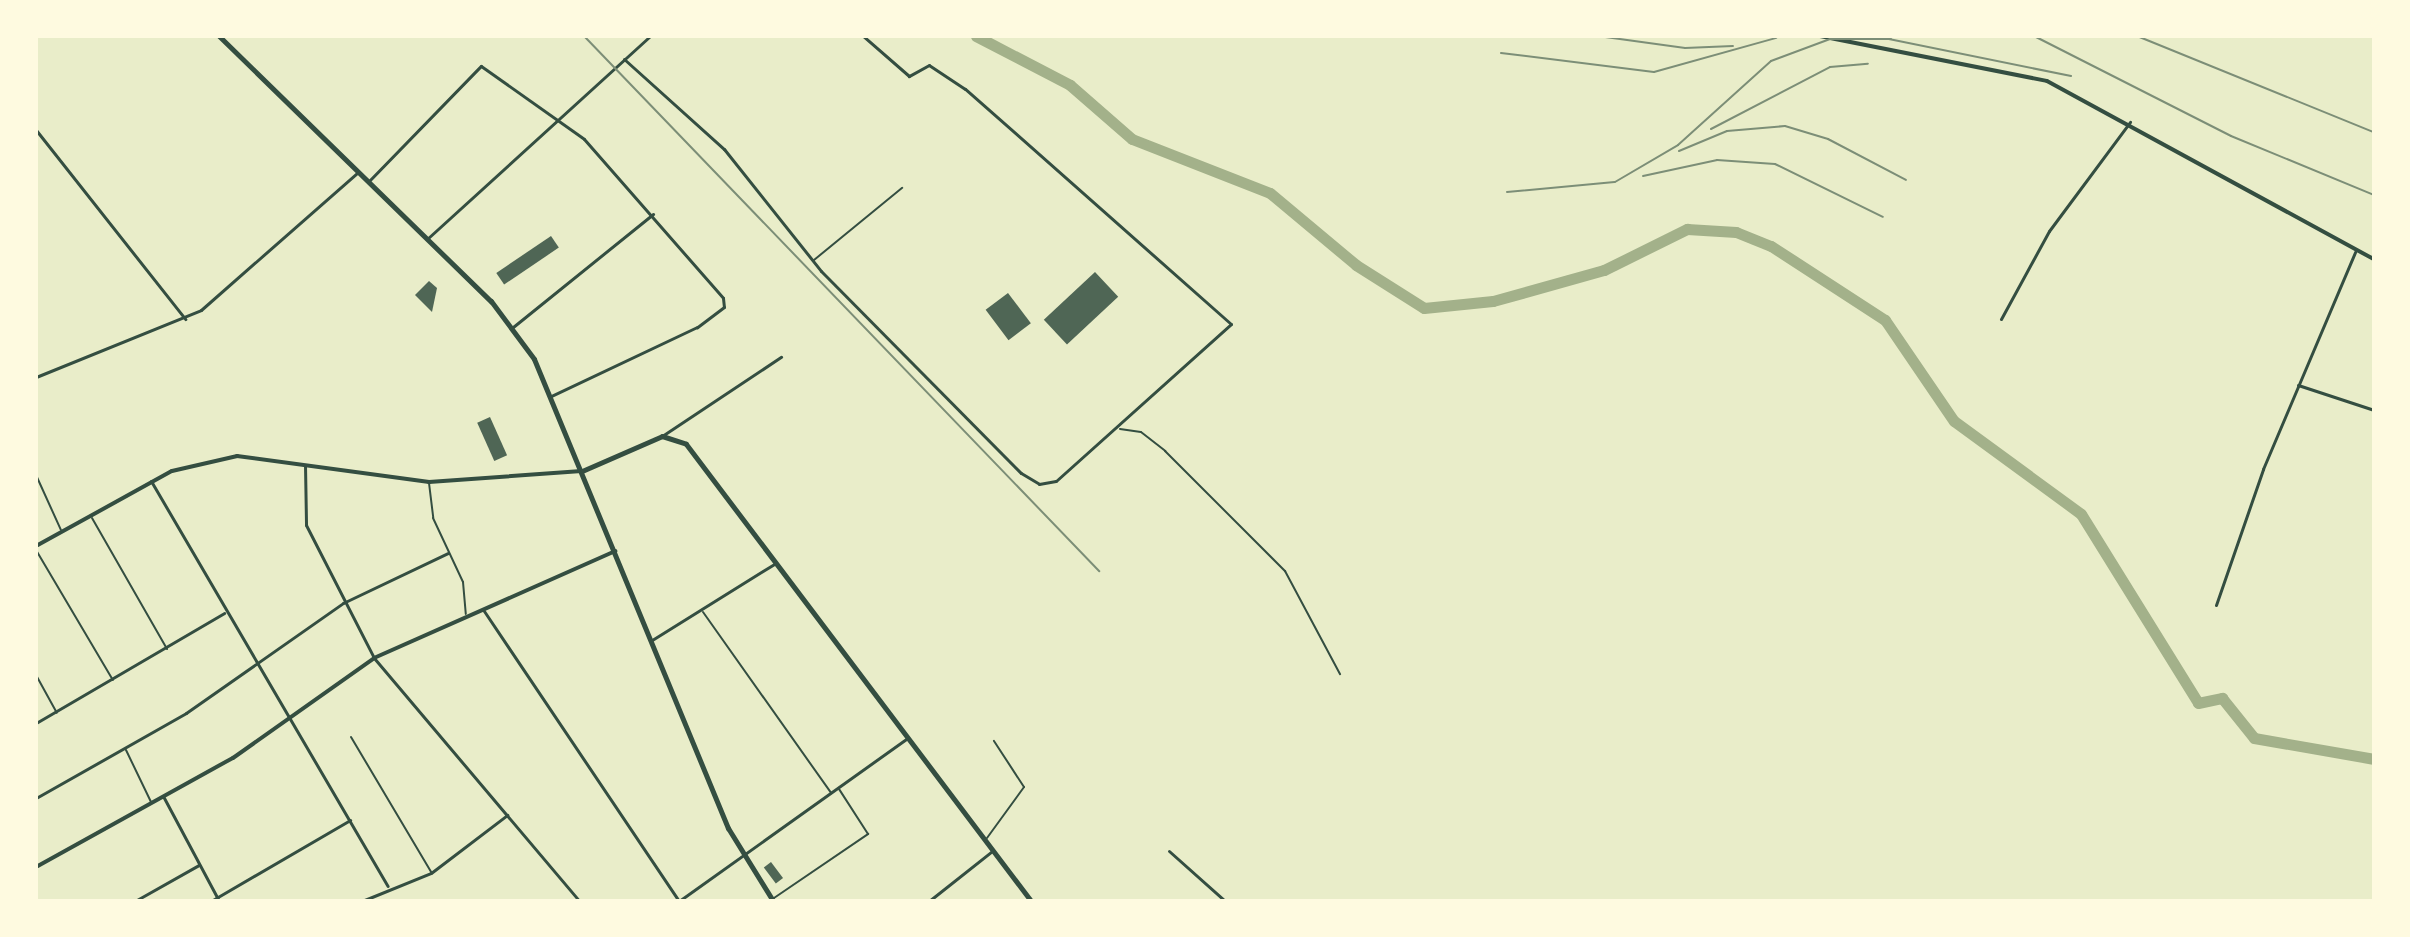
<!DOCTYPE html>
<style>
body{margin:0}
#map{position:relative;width:2410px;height:937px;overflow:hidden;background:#e9edc9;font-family:"PT Sans",sans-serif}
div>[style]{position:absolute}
.river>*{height:11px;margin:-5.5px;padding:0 5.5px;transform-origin:5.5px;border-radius:5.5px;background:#a3b18a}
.building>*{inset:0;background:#4f6655;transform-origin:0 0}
.service>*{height:2px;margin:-1px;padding:0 1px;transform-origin:1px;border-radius:1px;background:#344e41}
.minor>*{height:3px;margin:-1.5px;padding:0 1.5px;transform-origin:1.5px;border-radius:1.5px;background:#344e41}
.tertiary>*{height:4px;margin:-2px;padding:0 2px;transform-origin:2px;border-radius:2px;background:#344e41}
.trunk>*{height:5px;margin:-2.5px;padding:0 2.5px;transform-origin:2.5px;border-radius:2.5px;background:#344e41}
.rail>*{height:2px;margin:-1px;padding:0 1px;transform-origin:1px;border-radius:1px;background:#7c8e77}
span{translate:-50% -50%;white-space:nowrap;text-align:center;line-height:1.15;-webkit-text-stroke:6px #fefae0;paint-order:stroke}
.frame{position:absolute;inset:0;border:38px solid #fefae0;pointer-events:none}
</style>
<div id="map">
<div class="river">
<i style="left:976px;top:36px;width:106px;rotate:27.5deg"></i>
<i style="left:1070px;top:85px;width:82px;rotate:41.1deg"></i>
<i style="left:1132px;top:139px;width:148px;rotate:21.4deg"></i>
<i style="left:1270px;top:193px;width:112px;rotate:39.9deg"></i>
<i style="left:1356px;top:265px;width:80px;rotate:32.3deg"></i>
<i style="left:1424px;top:308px;width:69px;rotate:-5.8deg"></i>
<i style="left:1493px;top:301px;width:115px;rotate:-15.6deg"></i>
<i style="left:1604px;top:270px;width:93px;rotate:-26.3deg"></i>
<i style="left:1687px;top:229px;width:49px;rotate:3.5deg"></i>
<i style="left:1736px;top:232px;width:38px;rotate:22deg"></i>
<i style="left:1771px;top:246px;width:136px;rotate:33deg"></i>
<i style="left:1885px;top:320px;width:122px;rotate:55.7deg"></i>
<i style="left:1954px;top:421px;width:157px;rotate:36.2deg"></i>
<i style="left:2081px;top:514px;width:222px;rotate:58.2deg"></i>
<i style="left:2198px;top:703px;width:25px;rotate:-12deg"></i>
<i style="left:2222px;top:698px;width:51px;rotate:51.3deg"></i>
<i style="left:2254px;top:738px;width:122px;rotate:9.9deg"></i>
</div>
<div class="building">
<i style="left:551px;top:236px;width:14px;height:66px;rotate:56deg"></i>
<i style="left:1095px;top:272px;width:34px;height:70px;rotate:47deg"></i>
<i style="clip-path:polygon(429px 281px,437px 288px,432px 312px,415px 295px)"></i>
<i style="left:1008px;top:293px;width:38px;height:28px;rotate:53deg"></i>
<i style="left:490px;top:417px;width:42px;height:14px;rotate:66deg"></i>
<i style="left:771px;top:862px;width:20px;height:9px;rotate:53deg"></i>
</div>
<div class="service">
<i style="left:814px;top:260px;width:114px;rotate:-39.3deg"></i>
<i style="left:1120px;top:429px;width:21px;rotate:8deg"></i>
<i style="left:1141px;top:432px;width:31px;rotate:38deg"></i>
<i style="left:1165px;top:451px;width:170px;rotate:45deg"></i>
<i style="left:1285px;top:571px;width:117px;rotate:61.9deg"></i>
<i style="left:36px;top:475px;width:60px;rotate:65.6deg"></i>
<i style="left:429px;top:483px;width:35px;rotate:83deg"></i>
<i style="left:433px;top:518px;width:71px;rotate:64.9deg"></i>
<i style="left:463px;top:582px;width:32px;rotate:85deg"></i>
<i style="left:92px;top:518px;width:151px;rotate:60.2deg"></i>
<i style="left:36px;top:550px;width:151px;rotate:59.4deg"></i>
<i style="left:703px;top:612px;width:222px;rotate:54.7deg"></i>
<i style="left:36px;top:675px;width:43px;rotate:61.1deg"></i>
<i style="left:351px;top:737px;width:157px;rotate:59.3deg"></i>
<i style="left:126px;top:750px;width:58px;rotate:64.3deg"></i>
<i style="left:987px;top:838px;width:63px;rotate:-54deg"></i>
<i style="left:1024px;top:787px;width:55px;rotate:-123.1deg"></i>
<i style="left:774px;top:898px;width:114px;rotate:-34.2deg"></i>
<i style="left:868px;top:834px;width:54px;rotate:-122.8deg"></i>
</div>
<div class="minor">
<i style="left:624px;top:59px;width:135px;rotate:42deg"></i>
<i style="left:724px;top:149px;width:156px;rotate:51.5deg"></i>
<i style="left:821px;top:271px;width:284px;rotate:45.3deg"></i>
<i style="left:1021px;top:473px;width:21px;rotate:31deg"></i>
<i style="left:1039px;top:484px;width:17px;rotate:-10deg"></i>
<i style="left:1056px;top:481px;width:235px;rotate:-41.9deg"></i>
<i style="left:1231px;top:324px;width:355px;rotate:-138.5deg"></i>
<i style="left:965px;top:89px;width:43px;rotate:-146.3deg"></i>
<i style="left:929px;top:65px;width:23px;rotate:151deg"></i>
<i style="left:909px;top:76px;width:61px;rotate:-139deg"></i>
<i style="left:36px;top:130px;width:241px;rotate:51.7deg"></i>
<i style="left:368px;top:182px;width:162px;rotate:-45.8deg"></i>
<i style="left:481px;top:66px;width:126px;rotate:35.3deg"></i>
<i style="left:584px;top:139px;width:211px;rotate:48.8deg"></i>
<i style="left:723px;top:298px;width:9px;rotate:84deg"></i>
<i style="left:724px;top:307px;width:34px;rotate:143deg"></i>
<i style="left:697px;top:327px;width:161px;rotate:154.7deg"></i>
<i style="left:427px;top:239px;width:302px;rotate:-42.3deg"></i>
<i style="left:2001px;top:319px;width:100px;rotate:-61.4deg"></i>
<i style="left:2049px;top:231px;width:136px;rotate:-53.4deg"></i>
<i style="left:513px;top:327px;width:180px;rotate:-38.9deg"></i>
<i style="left:36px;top:377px;width:178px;rotate:-22.1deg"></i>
<i style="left:201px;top:310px;width:209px;rotate:-41.3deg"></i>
<i style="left:2298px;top:385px;width:80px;rotate:18.2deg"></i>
<i style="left:662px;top:436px;width:143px;rotate:-33.6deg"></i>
<i style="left:305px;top:465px;width:60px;rotate:89deg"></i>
<i style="left:306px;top:525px;width:149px;rotate:62.9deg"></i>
<i style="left:374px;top:658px;width:318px;rotate:49.8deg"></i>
<i style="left:151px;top:481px;width:469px;rotate:59.7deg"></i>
<i style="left:2374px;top:585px;width:16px;rotate:90deg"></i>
<i style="left:2216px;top:605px;width:144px;rotate:-70.9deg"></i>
<i style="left:2263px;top:469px;width:236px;rotate:-67deg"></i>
<i style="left:484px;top:611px;width:349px;rotate:56.1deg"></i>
<i style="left:679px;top:901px;width:279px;rotate:-35.5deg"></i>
<i style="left:652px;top:640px;width:144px;rotate:-31.9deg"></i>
<i style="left:36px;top:723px;width:218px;rotate:-30.3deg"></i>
<i style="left:163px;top:796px;width:119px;rotate:61.9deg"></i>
<i style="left:36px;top:798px;width:172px;rotate:-29.5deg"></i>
<i style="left:186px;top:713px;width:192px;rotate:-35deg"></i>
<i style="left:343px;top:603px;width:116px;rotate:-25.5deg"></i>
<i style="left:1169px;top:851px;width:75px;rotate:41.8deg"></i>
<i style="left:135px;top:901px;width:73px;rotate:-29.4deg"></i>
<i style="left:211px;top:901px;width:161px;rotate:-30.2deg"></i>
<i style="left:362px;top:901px;width:74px;rotate:-22.1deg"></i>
<i style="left:431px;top:873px;width:96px;rotate:-37.3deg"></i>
<i style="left:929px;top:901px;width:80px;rotate:-38.4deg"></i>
</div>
<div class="tertiary">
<i style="left:1820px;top:36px;width:231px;rotate:11.2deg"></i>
<i style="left:2047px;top:81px;width:372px;rotate:28.6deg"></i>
<i style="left:36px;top:546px;width:155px;rotate:-28.9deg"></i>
<i style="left:172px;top:471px;width:67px;rotate:-13deg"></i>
<i style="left:237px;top:456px;width:194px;rotate:7.7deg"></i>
<i style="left:429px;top:482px;width:153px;rotate:-4.1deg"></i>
<i style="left:36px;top:867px;width:225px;rotate:-29deg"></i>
<i style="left:233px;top:758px;width:173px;rotate:-35.3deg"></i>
<i style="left:374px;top:658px;width:264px;rotate:-23.9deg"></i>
</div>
<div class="trunk">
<i style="left:219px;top:36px;width:380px;rotate:44.3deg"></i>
<i style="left:491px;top:301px;width:72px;rotate:53.4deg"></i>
<i style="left:534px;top:359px;width:508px;rotate:67.53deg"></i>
<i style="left:728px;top:828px;width:86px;rotate:58.3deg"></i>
<i style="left:582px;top:471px;width:87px;rotate:-23.6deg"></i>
<i style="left:662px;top:436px;width:25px;rotate:18deg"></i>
<i style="left:686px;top:444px;width:573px;rotate:52.95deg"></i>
</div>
<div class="rail">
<i style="left:584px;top:36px;width:743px;rotate:46.09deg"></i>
<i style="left:1598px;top:36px;width:88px;rotate:7.9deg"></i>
<i style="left:1685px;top:48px;width:48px;rotate:-2.4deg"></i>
<i style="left:2034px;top:36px;width:221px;rotate:26.9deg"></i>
<i style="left:2231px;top:136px;width:155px;rotate:22.4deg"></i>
<i style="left:2137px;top:36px;width:256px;rotate:22.1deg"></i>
<i style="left:1879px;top:37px;width:196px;rotate:11.5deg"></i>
<i style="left:1501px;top:53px;width:154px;rotate:7.1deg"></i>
<i style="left:1654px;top:72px;width:127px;rotate:-15.6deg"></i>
<i style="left:1711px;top:129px;width:134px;rotate:-27.5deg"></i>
<i style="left:1830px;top:67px;width:38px;rotate:-5deg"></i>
<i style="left:1679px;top:151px;width:52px;rotate:-22.6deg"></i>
<i style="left:1727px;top:131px;width:58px;rotate:-4.9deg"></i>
<i style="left:1785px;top:126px;width:45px;rotate:16.8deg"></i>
<i style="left:1828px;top:139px;width:88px;rotate:27.7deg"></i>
<i style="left:1643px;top:176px;width:76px;rotate:-12.2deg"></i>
<i style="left:1717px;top:160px;width:58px;rotate:3.9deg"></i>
<i style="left:1775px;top:164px;width:120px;rotate:26.1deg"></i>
<i style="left:1507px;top:192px;width:108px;rotate:-5.3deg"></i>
<i style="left:1615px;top:182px;width:73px;rotate:-30.4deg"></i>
<i style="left:1678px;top:145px;width:125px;rotate:-42.1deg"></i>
<i style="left:1771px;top:61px;width:63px;rotate:-20.4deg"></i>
<i style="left:1830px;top:39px;width:61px"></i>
</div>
<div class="frame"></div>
</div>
